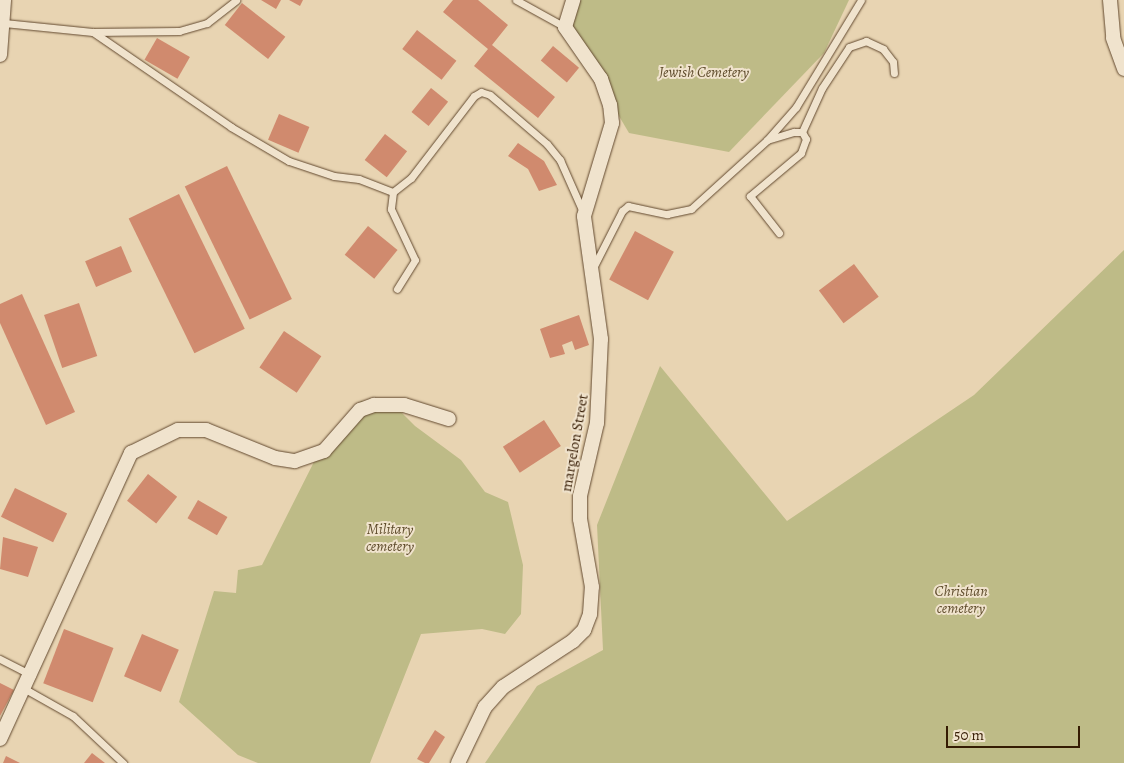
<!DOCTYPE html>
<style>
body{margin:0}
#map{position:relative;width:1124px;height:763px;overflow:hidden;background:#e8d4b2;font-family:Alegreya,serif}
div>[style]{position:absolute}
.green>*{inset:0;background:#bebb87}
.building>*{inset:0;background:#d08a6e;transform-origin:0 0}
.roads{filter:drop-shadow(0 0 1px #62492f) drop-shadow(0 0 1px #62492f)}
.service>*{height:7px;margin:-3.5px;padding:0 3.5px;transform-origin:3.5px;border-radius:3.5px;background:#f0e3cd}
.minor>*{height:14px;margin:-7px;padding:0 7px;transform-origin:7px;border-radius:7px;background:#f0e3cd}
span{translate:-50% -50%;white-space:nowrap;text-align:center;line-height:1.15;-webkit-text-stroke:4px #f0e3cd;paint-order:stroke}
.park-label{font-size:15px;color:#5e4b2b;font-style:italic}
.street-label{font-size:15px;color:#351b03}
.scale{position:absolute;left:946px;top:726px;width:134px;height:22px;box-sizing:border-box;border:2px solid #351b03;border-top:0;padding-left:6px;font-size:15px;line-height:18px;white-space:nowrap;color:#351b03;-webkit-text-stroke:4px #f0e3cd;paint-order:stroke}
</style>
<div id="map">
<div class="green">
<i style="clip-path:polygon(575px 0,849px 0,824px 53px,729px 152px,629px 133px,567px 28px)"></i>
<i style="clip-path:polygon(1124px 250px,1124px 763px,485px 763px,537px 686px,603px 650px,597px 525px,660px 366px,787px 521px,974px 395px)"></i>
<i style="clip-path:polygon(361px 401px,392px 403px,415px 426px,461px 460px,485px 492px,508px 502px,523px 565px,521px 614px,505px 634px,482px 629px,421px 634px,370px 763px,258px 763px,238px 755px,179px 702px,214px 591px,236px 593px,238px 570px,262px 565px,323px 444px)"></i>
</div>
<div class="building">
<i style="clip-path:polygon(261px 0,281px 0,276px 9px)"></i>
<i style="clip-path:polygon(289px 0,303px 0,300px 6px)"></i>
<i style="clip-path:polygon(453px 0,478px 0,508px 25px,492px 45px,555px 97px,538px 118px,474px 66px,488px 49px,443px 12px)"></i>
<i style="left:242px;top:3px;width:55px;height:28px;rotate:38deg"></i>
<i style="left:417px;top:30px;width:50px;height:24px;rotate:38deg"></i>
<i style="left:157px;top:38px;width:38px;height:25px;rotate:30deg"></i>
<i style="left:553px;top:46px;width:34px;height:19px;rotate:40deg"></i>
<i style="left:431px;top:88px;width:22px;height:31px;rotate:39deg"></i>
<i style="left:279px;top:114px;width:33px;height:28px;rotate:23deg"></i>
<i style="left:385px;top:134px;width:28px;height:33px;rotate:38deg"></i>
<i style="clip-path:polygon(518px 143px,544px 161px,557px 185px,539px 191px,528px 169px,508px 156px)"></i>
<i style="left:227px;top:166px;width:148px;height:47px;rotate:64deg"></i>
<i style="left:179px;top:194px;width:150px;height:56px;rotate:64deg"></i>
<i style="left:368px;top:226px;width:38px;height:37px;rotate:39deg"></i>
<i style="left:635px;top:231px;width:44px;height:55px;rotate:28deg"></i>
<i style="left:121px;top:246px;width:28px;height:39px;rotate:67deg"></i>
<i style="left:854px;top:264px;width:41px;height:44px;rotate:53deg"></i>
<i style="clip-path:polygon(22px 294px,75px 412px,46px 425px,0 323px,0 304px)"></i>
<i style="left:79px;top:303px;width:56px;height:37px;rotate:71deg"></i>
<i style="clip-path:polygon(579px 315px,589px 345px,575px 350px,572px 341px,562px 345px,565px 354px,550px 358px,540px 329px)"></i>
<i style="left:284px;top:331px;width:45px;height:44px;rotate:34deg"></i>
<i style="left:544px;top:420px;width:31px;height:49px;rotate:57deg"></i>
<i style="left:148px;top:474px;width:37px;height:34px;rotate:38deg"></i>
<i style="left:15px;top:488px;width:58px;height:32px;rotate:26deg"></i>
<i style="left:198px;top:500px;width:34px;height:21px;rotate:30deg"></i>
<i style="clip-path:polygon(3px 537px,38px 547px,28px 577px,0 569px)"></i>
<i style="left:64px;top:629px;width:53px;height:58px;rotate:21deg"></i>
<i style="left:142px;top:634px;width:40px;height:46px;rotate:23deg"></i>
<i style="clip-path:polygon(0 683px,14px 690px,0 716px)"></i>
<i style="clip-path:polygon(435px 730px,445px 737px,429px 763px,425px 763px,417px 759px)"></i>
<i style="clip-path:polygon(92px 753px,105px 763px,84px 763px)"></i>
<i style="clip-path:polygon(6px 756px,20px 763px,3px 763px)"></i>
</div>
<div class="roads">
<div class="service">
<i style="left:516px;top:0;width:56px;rotate:28.9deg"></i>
<i style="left:4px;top:23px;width:89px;rotate:5.8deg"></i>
<i style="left:93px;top:32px;width:86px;rotate:-0.7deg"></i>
<i style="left:179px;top:31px;width:29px;rotate:-16deg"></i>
<i style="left:207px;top:23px;width:37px;rotate:-38deg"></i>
<i style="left:93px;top:32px;width:168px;rotate:34.5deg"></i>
<i style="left:231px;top:127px;width:67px;rotate:30.4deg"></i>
<i style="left:289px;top:161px;width:47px;rotate:18.4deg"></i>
<i style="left:334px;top:176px;width:25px;rotate:7deg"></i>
<i style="left:359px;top:179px;width:36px;rotate:21deg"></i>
<i style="left:393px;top:192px;width:23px;rotate:-38deg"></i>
<i style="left:411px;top:178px;width:103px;rotate:-52.5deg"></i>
<i style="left:474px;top:96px;width:8px;rotate:-30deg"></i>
<i style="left:481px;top:92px;width:9px;rotate:18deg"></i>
<i style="left:490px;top:95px;width:75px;rotate:40.7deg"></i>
<i style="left:547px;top:144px;width:21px;rotate:51deg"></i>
<i style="left:560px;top:160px;width:57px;rotate:66.1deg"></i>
<i style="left:802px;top:132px;width:48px;rotate:-65.6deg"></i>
<i style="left:822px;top:88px;width:49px;rotate:-56.6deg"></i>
<i style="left:849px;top:47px;width:18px;rotate:-19deg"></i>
<i style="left:866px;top:41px;width:19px;rotate:25deg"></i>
<i style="left:883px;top:49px;width:16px;rotate:52deg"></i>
<i style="left:893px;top:62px;width:11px;rotate:85deg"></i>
<i style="left:767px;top:140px;width:28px;rotate:-17deg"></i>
<i style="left:794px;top:132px;width:8px"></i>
<i style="left:802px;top:132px;width:8px;rotate:60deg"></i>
<i style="left:806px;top:139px;width:15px;rotate:110deg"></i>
<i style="left:801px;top:153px;width:67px;rotate:139.9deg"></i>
<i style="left:750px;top:196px;width:47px;rotate:51.9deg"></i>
<i style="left:393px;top:192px;width:17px;rotate:97deg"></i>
<i style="left:391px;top:209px;width:56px;rotate:64.8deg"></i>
<i style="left:415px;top:260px;width:34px;rotate:122deg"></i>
<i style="left:593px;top:268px;width:64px;rotate:-63deg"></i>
<i style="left:622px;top:211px;width:8px;rotate:-40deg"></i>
<i style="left:628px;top:206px;width:40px;rotate:12deg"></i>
<i style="left:667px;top:214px;width:25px;rotate:-12deg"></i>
<i style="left:691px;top:209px;width:103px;rotate:-42.2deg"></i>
<i style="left:767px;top:140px;width:44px;rotate:-48.7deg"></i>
<i style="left:796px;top:107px;width:125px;rotate:-58.7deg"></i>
<i style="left:0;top:659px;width:36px;rotate:27deg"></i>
<i style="left:25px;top:689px;width:55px;rotate:29.4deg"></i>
<i style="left:73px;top:716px;width:69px;rotate:43.2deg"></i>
</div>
<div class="minor">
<i style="left:1110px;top:0;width:38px;rotate:85deg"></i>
<i style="left:1113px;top:38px;width:33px;rotate:70deg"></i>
<i style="left:0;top:55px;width:55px;rotate:-85.8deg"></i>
<i style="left:0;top:739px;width:315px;rotate:-65.4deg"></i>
<i style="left:131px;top:453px;width:52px;rotate:-26.1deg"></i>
<i style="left:178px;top:430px;width:28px"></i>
<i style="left:206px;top:430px;width:74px;rotate:22.1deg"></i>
<i style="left:275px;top:458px;width:20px;rotate:9deg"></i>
<i style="left:295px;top:461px;width:31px;rotate:-19deg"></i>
<i style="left:324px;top:451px;width:55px;rotate:-48.7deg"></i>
<i style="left:360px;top:410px;width:15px;rotate:-20deg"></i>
<i style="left:374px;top:405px;width:30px"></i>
<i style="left:404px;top:405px;width:47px;rotate:17.3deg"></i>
<i style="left:458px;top:763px;width:62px;rotate:-64.3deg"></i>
<i style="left:485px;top:707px;width:27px;rotate:-48deg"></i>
<i style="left:503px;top:687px;width:84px;rotate:-33.3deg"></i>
<i style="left:573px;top:641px;width:16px;rotate:-45deg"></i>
<i style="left:584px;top:630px;width:17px;rotate:-69deg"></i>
<i style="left:590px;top:614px;width:27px;rotate:-86deg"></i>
<i style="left:592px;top:587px;width:69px;rotate:-100deg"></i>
<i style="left:580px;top:519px;width:23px;rotate:-90deg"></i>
<i style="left:580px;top:496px;width:75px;rotate:-76.9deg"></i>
<i style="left:597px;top:423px;width:84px;rotate:-87.3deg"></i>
<i style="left:601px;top:339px;width:124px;rotate:-97.9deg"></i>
<i style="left:584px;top:216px;width:97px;rotate:-73.2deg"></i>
<i style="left:612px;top:123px;width:18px;rotate:-96deg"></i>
<i style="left:610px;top:105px;width:28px;rotate:-109deg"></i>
<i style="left:601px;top:79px;width:63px;rotate:-124.7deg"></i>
<i style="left:565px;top:27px;width:28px;rotate:-73deg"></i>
</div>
</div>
<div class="park-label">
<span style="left:704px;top:73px">Jewish Cemetery</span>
<span style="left:390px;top:538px">Military<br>cemetery</span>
<span style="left:961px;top:600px">Christian<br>cemetery</span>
</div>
<div class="street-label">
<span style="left:575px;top:443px;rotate:-80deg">margelon Street</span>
</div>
<div class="scale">50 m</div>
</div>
